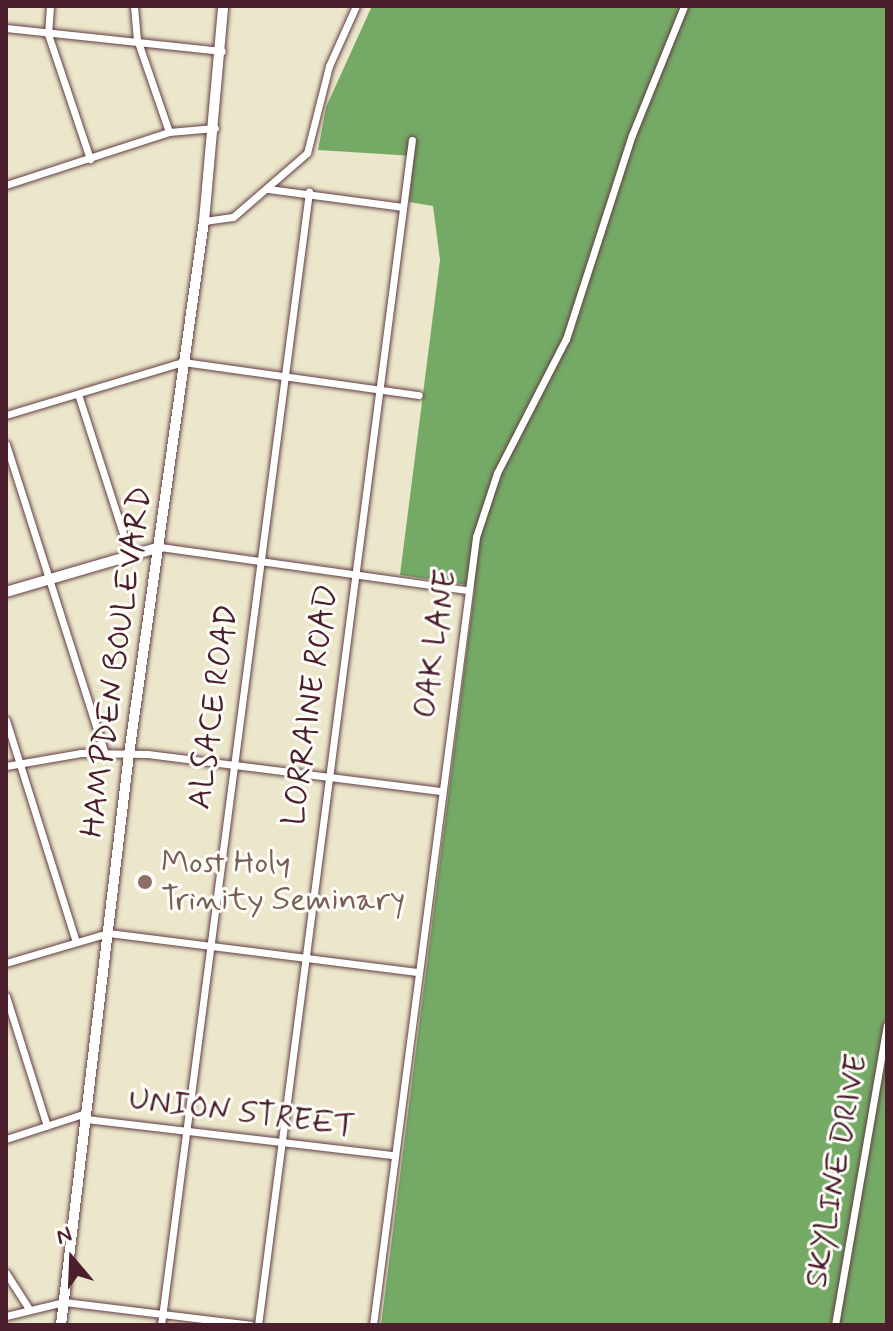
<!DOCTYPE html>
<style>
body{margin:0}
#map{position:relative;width:893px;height:1331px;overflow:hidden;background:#ece7cb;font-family:Mynerve,sans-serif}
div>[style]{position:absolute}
.forest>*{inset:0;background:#75aa66}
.roads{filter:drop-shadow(0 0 2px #623d43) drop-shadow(0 0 2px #623d43)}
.street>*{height:7px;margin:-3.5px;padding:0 3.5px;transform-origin:3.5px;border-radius:3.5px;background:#fff}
.secondary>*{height:10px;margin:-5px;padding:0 5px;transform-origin:5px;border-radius:5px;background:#fff}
.dots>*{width:22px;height:22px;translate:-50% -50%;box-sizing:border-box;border:4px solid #fdfcf7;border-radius:50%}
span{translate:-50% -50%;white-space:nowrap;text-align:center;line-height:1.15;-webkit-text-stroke:6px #fdfcf7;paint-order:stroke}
.street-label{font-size:32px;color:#4a1f2b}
.education-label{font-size:32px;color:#785e54}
.left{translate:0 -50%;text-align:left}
.frame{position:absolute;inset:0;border:8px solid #4a1f2b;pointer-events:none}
.north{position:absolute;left:32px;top:1219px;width:80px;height:80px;-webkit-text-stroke:6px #fdfcf7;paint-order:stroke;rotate:341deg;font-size:22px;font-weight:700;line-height:32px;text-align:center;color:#4a1f2b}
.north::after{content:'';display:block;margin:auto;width:28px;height:36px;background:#4a1f2b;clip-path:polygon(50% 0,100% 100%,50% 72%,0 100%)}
</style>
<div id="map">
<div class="forest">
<i style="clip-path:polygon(372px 6px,887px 6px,887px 1325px,381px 1325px,475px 586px,400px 575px,440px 260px,433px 206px,409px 202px,414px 156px,318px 150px,326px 107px)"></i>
</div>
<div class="roads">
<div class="street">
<i style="left:50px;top:6px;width:28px;rotate:94deg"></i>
<i style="left:48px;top:34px;width:132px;rotate:71.4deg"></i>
<i style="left:134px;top:6px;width:33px;rotate:85deg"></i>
<i style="left:137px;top:39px;width:98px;rotate:71deg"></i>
<i style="left:6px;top:28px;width:217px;rotate:6.1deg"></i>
<i style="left:6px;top:185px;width:171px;rotate:-18deg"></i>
<i style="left:169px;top:132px;width:46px;rotate:-5deg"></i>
<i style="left:268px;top:189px;width:136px;rotate:7.6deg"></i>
<i style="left:204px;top:221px;width:29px;rotate:-8deg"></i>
<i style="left:233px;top:217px;width:98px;rotate:-40.9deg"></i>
<i style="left:307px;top:153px;width:90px;rotate:-75.8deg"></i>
<i style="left:329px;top:66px;width:66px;rotate:-65.8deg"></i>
<i style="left:78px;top:394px;width:169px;rotate:72.1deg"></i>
<i style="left:6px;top:415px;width:185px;rotate:-16.7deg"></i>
<i style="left:183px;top:362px;width:238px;rotate:8deg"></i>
<i style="left:6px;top:444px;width:325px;rotate:72.3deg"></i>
<i style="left:160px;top:547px;width:310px;rotate:8deg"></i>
<i style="left:6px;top:720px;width:230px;rotate:72.5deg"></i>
<i style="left:6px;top:766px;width:76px;rotate:-9.8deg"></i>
<i style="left:81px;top:753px;width:66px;rotate:0.9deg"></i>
<i style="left:147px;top:754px;width:294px;rotate:7.2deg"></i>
<i style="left:6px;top:963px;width:106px;rotate:-16.4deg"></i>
<i style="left:108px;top:933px;width:310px;rotate:7.2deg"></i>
<i style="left:6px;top:996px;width:136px;rotate:72.5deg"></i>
<i style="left:86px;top:1119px;width:310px;rotate:6.7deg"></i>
<i style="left:6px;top:1139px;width:84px;rotate:-18deg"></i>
<i style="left:6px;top:1273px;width:43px;rotate:57.4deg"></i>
<i style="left:6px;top:1316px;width:60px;rotate:-13.6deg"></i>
<i style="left:64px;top:1302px;width:188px;rotate:7deg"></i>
<i style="left:161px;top:1325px;width:1143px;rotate:-82.56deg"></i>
<i style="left:258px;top:1325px;width:1195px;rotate:-82.6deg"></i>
<i style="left:373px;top:1325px;width:795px;rotate:-82.55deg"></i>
<i style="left:476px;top:537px;width:67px;rotate:-71.8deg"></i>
<i style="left:497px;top:473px;width:151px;rotate:-62.8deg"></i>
<i style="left:566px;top:339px;width:214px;rotate:-72.1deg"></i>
<i style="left:632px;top:135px;width:139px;rotate:-68deg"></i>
<i style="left:835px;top:1325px;width:304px;rotate:-80.2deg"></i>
</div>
<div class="secondary">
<i style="left:6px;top:592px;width:160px;rotate:-16.3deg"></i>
<i style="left:61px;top:1325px;width:575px;rotate:-83.21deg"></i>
<i style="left:129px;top:754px;width:538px;rotate:-81.99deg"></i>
<i style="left:204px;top:221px;width:216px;rotate:-84.9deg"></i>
</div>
</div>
<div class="dots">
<i style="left:145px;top:882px;background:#8d6e63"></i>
</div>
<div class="street-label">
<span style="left:436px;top:644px;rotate:-82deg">OAK LANE</span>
<span style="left:117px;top:662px;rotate:-82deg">HAMPDEN BOULEVARD</span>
<span style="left:311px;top:705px;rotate:-82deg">LORRAINE ROAD</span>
<span style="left:214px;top:707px;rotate:-82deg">ALSACE ROAD</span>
<span style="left:242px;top:1113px;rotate:7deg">UNION STREET</span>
<span style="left:837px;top:1171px;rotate:-80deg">SKYLINE DRIVE</span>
</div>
<div class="education-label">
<span class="left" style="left:161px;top:882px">Most Holy<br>Trinity Seminary</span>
</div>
<div class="frame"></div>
<div class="north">N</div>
</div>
